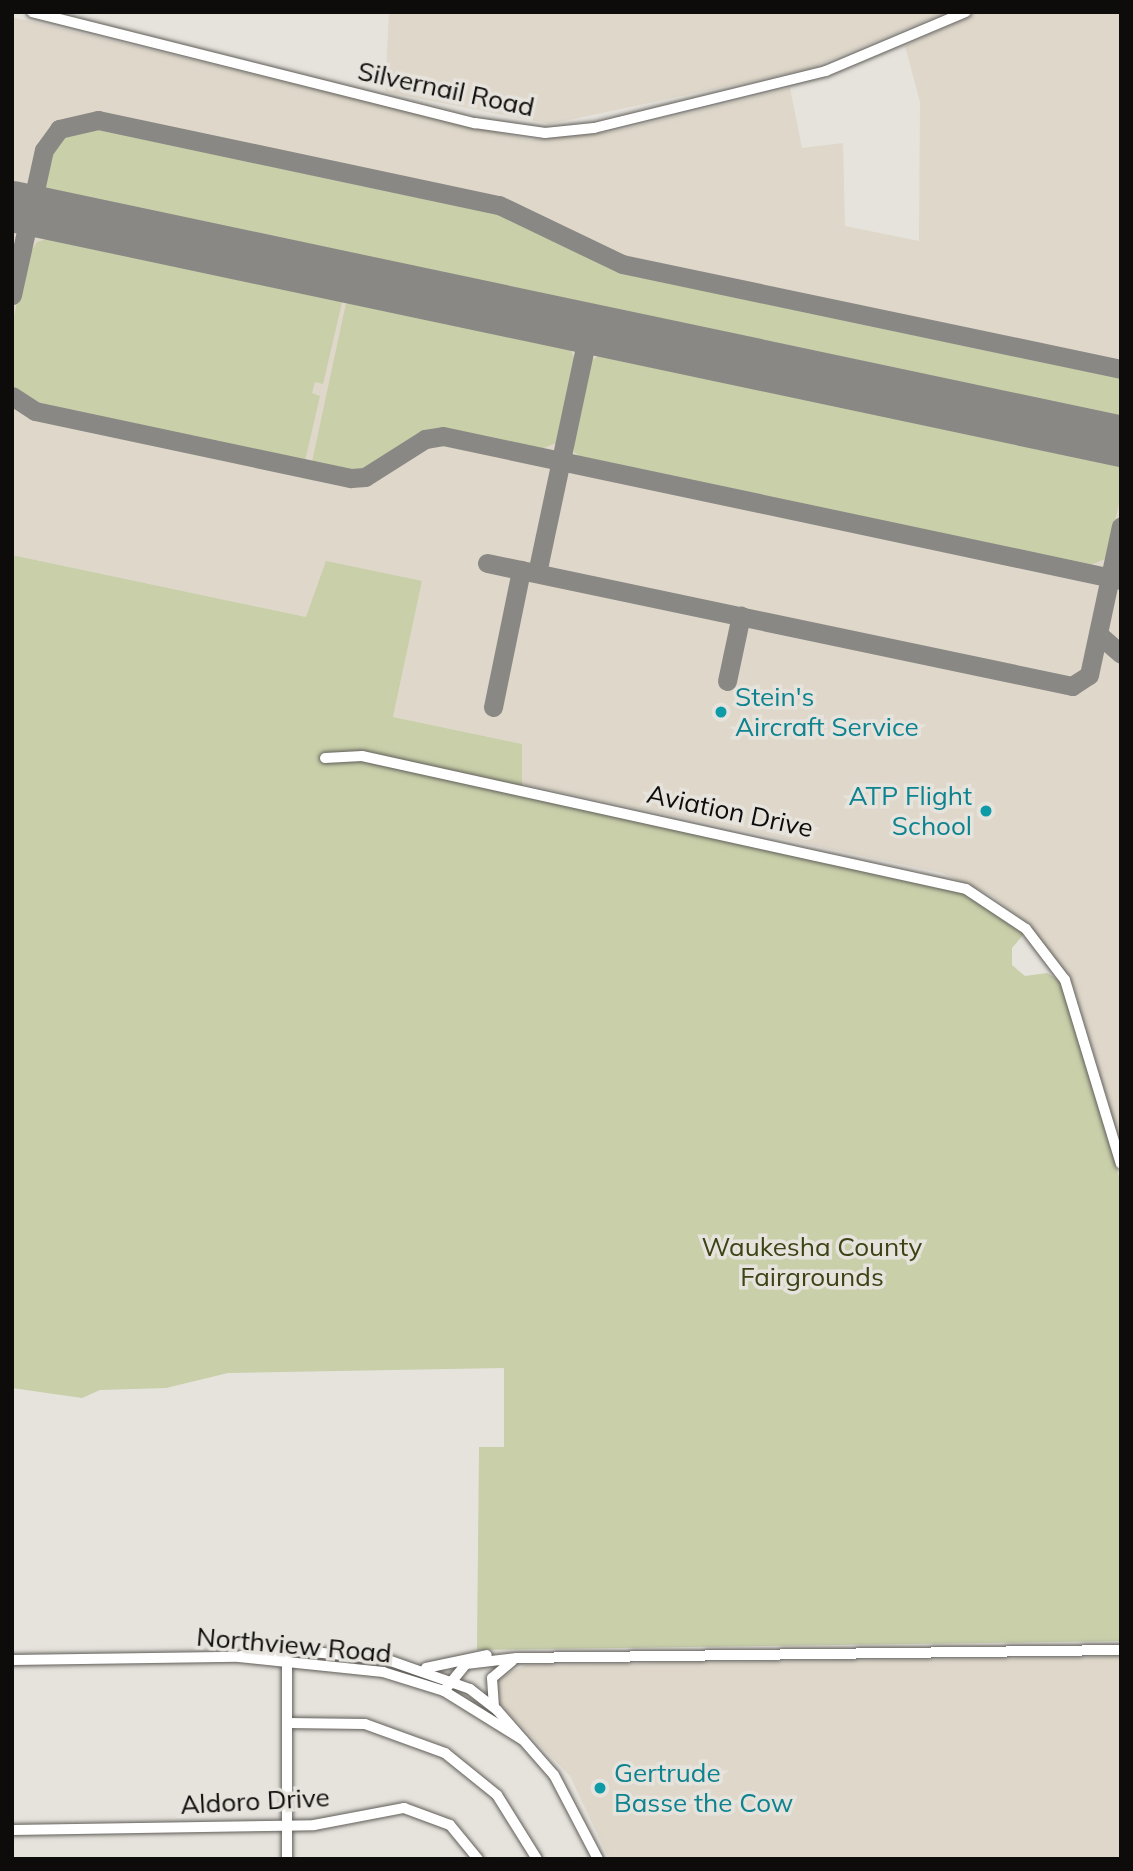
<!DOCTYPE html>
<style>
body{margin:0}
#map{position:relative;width:1133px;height:1871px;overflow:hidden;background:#e6e3dd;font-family:Mulish,sans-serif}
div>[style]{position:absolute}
.built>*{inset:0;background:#ded7ca}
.green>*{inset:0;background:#c8cfa9}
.taxiway>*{height:19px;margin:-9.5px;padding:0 9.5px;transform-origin:9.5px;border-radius:9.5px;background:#8a8884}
.runway>*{height:51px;margin:-25.5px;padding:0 25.5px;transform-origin:25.5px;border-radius:25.5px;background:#8a8884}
.roads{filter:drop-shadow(0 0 2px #615e59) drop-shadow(0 0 2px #615e59)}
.minor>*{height:10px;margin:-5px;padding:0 5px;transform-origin:5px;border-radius:5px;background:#fff}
.dots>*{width:19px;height:19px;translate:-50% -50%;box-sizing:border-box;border:4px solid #e6e3dd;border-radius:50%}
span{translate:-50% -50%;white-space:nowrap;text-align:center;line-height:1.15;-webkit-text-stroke:7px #e6e3dd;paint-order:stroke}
.street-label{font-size:26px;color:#0d0c0a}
.culture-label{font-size:26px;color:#0d838f}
.left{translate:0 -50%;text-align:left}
.right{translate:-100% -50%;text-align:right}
.park-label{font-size:26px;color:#3d4315}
.frame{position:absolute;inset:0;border:14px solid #0d0c0a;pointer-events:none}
</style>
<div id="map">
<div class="built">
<i style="clip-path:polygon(389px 12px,946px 12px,808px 69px,550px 124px,385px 92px)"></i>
<i style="clip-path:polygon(980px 12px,1121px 12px,1121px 1145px,1073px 984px,1028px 923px,992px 896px,942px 873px,522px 784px,522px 744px,393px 717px,422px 581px,306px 617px,12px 555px,12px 17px,530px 140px,612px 132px,790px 88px,802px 148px,843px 143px,845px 226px,919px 241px,920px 102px,905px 46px)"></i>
<i style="clip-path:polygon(1121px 1657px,1121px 1859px,609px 1859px,570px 1776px,498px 1702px,494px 1679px,527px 1665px)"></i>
</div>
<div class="green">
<i style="clip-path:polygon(94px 126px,496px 211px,625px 271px,1121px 377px,1121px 424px,40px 195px,54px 146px,68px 132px)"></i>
<i style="clip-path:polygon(64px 234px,344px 294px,323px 384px,315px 382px,312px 393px,320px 396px,305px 461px,46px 406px,19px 392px,12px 384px,12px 326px,26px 260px,37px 242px)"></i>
<i style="clip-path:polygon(348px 294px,568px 343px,575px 360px,556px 443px,539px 450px,438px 429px,360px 472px,312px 462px)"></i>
<i style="clip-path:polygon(607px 350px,1112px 456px,1121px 462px,1121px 494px,1107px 558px,1088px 566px,585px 460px,574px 452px,572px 439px,588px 363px)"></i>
<i style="clip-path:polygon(12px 555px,306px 617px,326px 561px,422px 581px,393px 717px,522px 744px,522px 794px,955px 888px,1024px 934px,1012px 948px,1012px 965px,1025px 976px,1047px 973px,1061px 981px,1121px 1183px,1121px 1641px,477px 1650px,479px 1447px,504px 1447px,504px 1368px,228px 1373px,166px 1388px,100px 1390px,82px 1398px,12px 1388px)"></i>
</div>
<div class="taxiway">
<i style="left:12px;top:295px;width:148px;rotate:-77.6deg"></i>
<i style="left:44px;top:150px;width:26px;rotate:-54deg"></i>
<i style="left:59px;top:129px;width:40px;rotate:-13deg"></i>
<i style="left:98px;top:120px;width:410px;rotate:12deg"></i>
<i style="left:499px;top:205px;width:136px;rotate:25.6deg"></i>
<i style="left:622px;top:264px;width:510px;rotate:11.88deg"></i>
<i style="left:12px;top:396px;width:27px;rotate:33deg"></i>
<i style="left:35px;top:411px;width:323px;rotate:12deg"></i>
<i style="left:351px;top:478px;width:14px;rotate:-4deg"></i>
<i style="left:365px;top:477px;width:71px;rotate:-32.3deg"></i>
<i style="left:425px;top:439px;width:18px;rotate:-9deg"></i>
<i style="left:443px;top:436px;width:693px;rotate:11.99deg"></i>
<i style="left:487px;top:563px;width:598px;rotate:11.87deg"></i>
<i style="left:1072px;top:686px;width:20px;rotate:-33deg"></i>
<i style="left:1089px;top:675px;width:152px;rotate:-77.9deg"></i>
<i style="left:537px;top:573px;width:250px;rotate:-78deg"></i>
<i style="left:1098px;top:634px;width:30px;rotate:41deg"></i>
<i style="left:727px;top:681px;width:67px;rotate:-78deg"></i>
<i style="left:493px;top:707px;width:140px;rotate:-78.4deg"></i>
</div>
<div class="runway">
<i style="left:12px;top:206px;width:1134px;rotate:11.96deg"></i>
</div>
<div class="roads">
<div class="minor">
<i style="left:32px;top:12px;width:457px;rotate:14.1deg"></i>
<i style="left:475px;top:123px;width:71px;rotate:8.1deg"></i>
<i style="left:545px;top:133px;width:49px;rotate:-5.8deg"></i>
<i style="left:594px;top:128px;width:239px;rotate:-13.8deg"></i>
<i style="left:826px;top:71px;width:152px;rotate:-22.9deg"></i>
<i style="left:325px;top:758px;width:37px;rotate:-3deg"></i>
<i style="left:362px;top:756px;width:618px;rotate:12.42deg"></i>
<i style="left:966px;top:889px;width:72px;rotate:33.7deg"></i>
<i style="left:1026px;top:929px;width:64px;rotate:52.6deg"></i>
<i style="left:1065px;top:980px;width:192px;rotate:73.1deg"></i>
<i style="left:241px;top:1656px;width:61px;rotate:-4.7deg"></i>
<i style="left:302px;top:1651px;width:83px;rotate:5.5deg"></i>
<i style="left:385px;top:1659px;width:90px;rotate:19.4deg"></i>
<i style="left:470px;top:1689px;width:34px;rotate:38deg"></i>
<i style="left:497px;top:1710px;width:86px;rotate:48.8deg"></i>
<i style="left:554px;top:1775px;width:95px;rotate:62.4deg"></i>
<i style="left:12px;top:1660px;width:227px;rotate:-0.8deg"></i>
<i style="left:239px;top:1657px;width:145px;rotate:5.9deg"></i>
<i style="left:383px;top:1672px;width:64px;rotate:17.3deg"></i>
<i style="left:444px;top:1691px;width:93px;rotate:31.8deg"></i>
<i style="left:426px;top:1668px;width:62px;rotate:-12deg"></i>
<i style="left:444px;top:1691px;width:35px;rotate:-51deg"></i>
<i style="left:466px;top:1664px;width:51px;rotate:-6.7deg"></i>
<i style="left:517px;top:1658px;width:604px;rotate:-0.76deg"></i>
<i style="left:494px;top:1707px;width:29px;rotate:-94deg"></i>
<i style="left:492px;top:1678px;width:26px;rotate:-40deg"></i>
<i style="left:288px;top:1723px;width:77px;rotate:0.7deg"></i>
<i style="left:365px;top:1724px;width:85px;rotate:19.9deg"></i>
<i style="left:445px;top:1753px;width:67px;rotate:38.9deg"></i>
<i style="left:497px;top:1795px;width:75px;rotate:58deg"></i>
<i style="left:12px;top:1830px;width:302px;rotate:-0.9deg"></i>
<i style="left:314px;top:1825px;width:92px;rotate:-10.7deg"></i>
<i style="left:404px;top:1808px;width:49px;rotate:20.3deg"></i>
<i style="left:450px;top:1825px;width:44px;rotate:50.5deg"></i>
<i style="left:287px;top:1859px;width:200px;rotate:-90deg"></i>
</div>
</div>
<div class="dots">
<i style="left:721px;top:712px;background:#0f9aa8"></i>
<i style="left:986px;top:811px;background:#0f9aa8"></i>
<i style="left:600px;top:1788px;background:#0f9aa8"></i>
</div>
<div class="street-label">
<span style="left:446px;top:89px;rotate:12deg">Silvernail Road</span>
<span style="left:730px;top:811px;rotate:12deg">Aviation Drive</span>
<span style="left:294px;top:1645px;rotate:5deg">Northview Road</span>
<span style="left:255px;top:1801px;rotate:-3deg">Aldoro Drive</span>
</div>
<div class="culture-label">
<span class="left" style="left:735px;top:712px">Stein's<br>Aircraft Service</span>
<span class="right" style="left:972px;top:811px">ATP Flight<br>School</span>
<span class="left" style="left:614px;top:1788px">Gertrude<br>Basse the Cow</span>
</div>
<div class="park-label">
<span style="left:812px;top:1262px">Waukesha County<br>Fairgrounds</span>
</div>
<div class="frame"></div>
</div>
